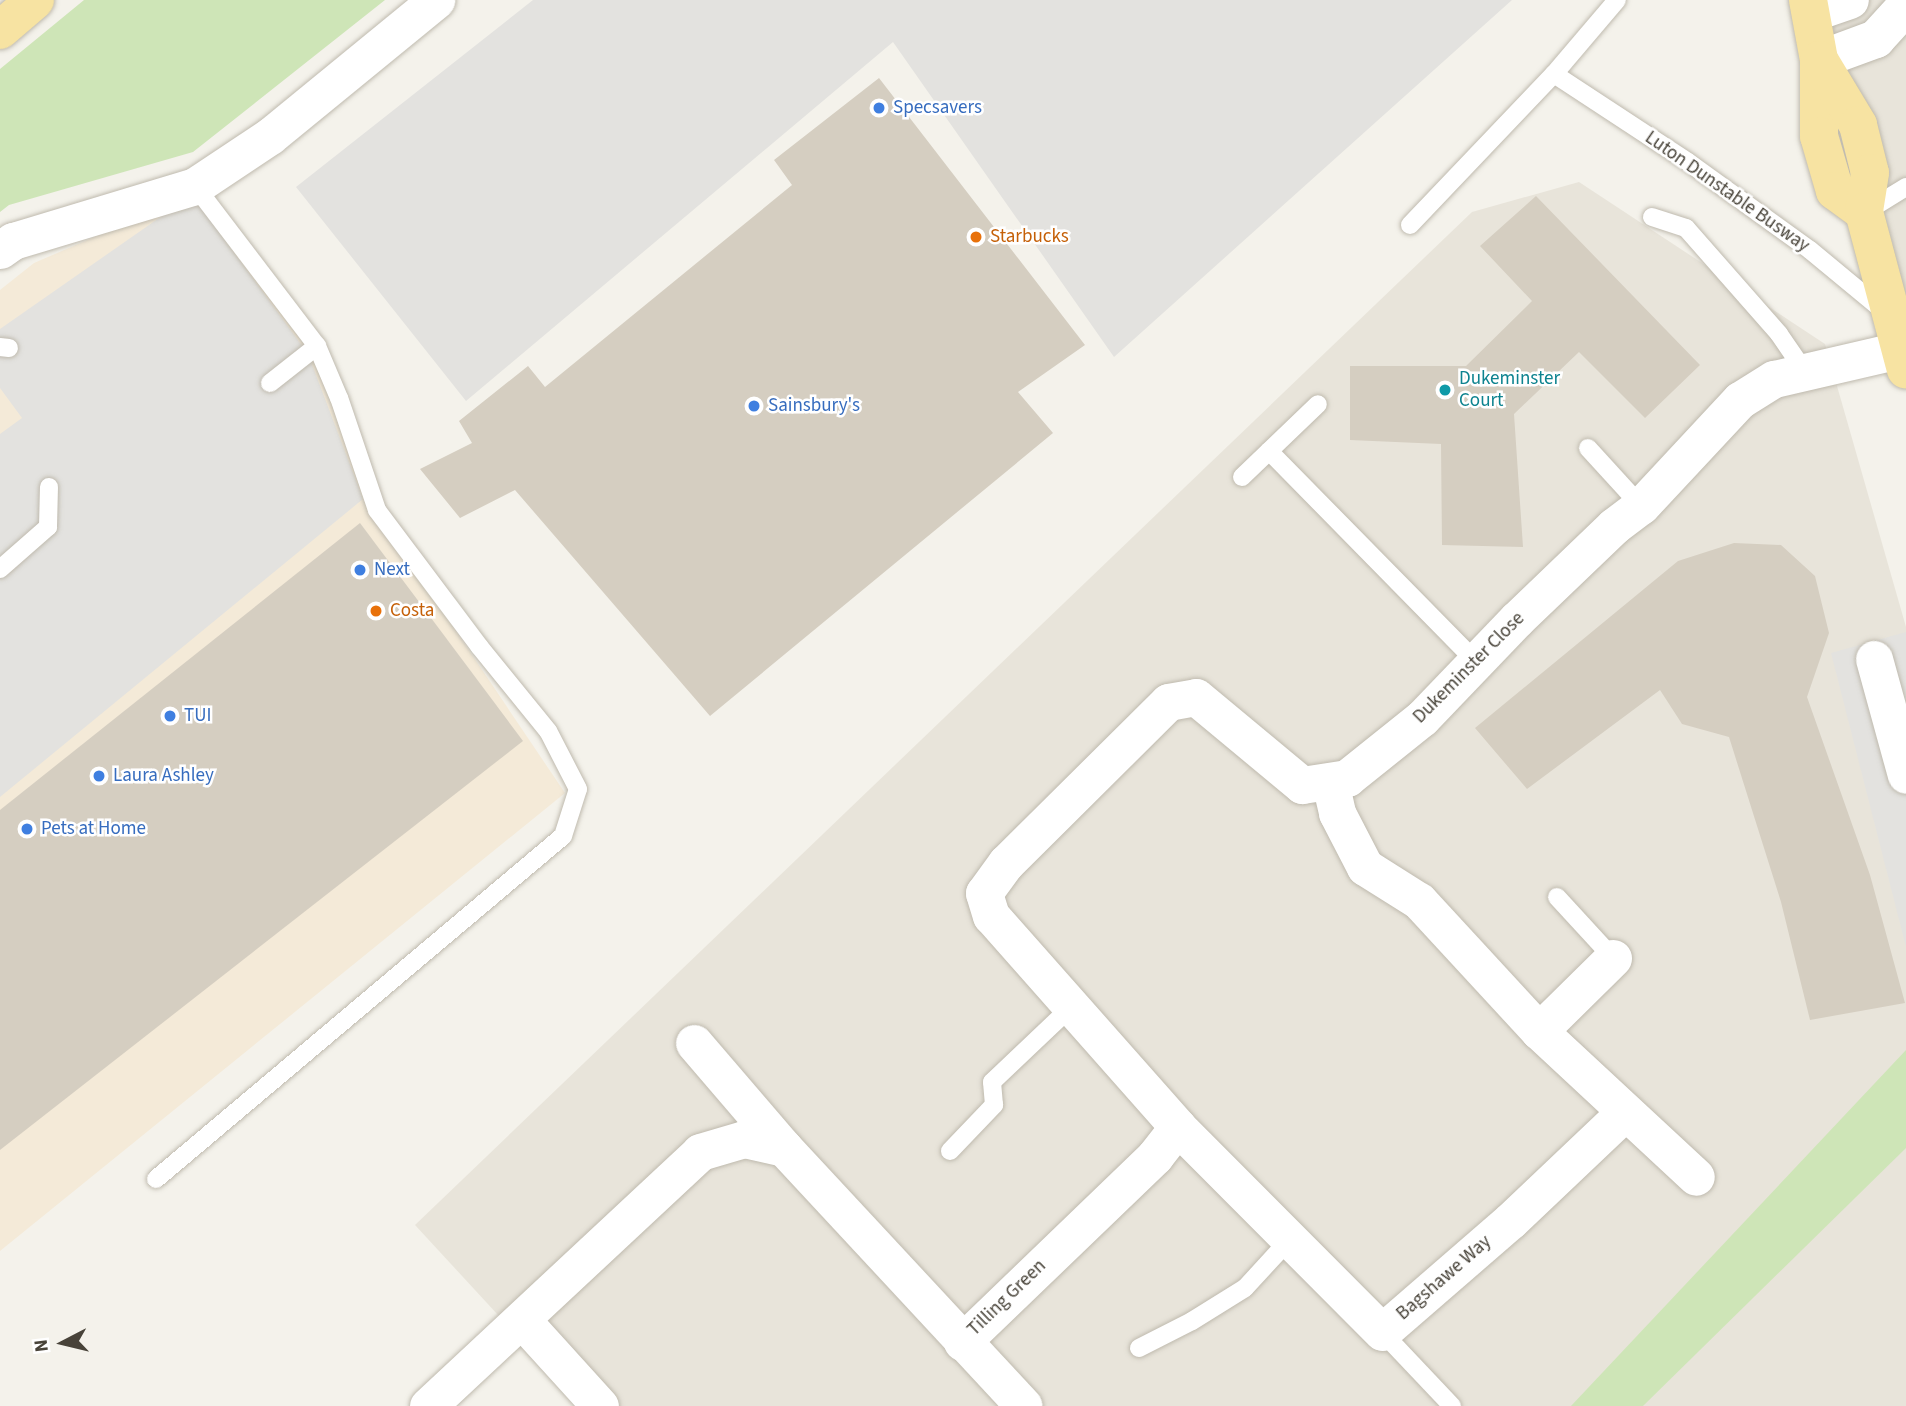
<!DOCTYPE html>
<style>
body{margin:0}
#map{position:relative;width:1906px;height:1406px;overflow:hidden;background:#f4f2eb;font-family:"Source Sans 3",sans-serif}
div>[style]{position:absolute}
.residential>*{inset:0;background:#e8e4da}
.commercial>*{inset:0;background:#f4ead8}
.green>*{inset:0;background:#cee5b7}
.parking>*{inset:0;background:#e3e2df}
.building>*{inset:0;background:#d5cec1}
.roads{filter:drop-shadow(0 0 2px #bfbaae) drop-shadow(0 0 2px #bfbaae)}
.service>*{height:18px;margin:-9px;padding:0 9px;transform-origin:9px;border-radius:9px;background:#fff}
.minor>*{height:37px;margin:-18.5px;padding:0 18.5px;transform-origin:18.5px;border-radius:18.5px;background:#fff}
.tertiary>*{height:38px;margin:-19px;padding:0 19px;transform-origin:19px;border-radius:19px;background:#fff}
.primary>*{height:38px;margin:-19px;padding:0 19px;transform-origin:19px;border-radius:19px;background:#f7e3a2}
.dots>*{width:19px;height:19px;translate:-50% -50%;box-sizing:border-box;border:4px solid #fff;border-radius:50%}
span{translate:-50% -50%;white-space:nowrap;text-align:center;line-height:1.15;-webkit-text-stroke:5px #fff;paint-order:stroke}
.shop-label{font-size:19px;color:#366cbe}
.left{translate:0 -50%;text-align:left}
.street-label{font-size:19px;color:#484339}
.food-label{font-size:19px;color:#c56008}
.culture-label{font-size:19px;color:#0d838f}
.north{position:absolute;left:28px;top:1308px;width:70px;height:70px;-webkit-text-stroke:5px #fff;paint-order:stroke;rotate:263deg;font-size:19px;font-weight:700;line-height:28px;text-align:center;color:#484339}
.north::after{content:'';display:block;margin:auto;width:24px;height:32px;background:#484339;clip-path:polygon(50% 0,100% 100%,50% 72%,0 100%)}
</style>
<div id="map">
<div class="residential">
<i style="clip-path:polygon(1803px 0,1906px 0,1906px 370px,1893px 319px)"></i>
<i style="clip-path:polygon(1579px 182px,1825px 344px,1906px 627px,1906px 1070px,1582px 1406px,582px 1406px,415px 1225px,1472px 212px)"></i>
<i style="clip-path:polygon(1906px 1110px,1906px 1406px,1602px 1406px)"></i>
</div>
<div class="commercial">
<i style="clip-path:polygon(192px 195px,323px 361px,371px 505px,565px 793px,0 1251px,0 290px,34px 263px)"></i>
</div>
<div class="green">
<i style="clip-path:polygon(84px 0,385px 0,193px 152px,9px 205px,0 212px,0 69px)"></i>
<i style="clip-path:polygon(1906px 1050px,1906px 1148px,1643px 1406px,1571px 1406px)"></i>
</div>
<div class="parking">
<i style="clip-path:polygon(533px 0,1512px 0,1114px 357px,893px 42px,466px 401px,296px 187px)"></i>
<i style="clip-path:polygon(192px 195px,308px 354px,363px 499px,0 797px,0 434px,22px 418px,0 388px,0 329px)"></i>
<i style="clip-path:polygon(1906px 632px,1906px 947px,1831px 653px)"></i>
</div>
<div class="building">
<i style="clip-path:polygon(879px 78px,1085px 345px,1018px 392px,1053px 433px,710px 716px,515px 490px,460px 518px,420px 469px,472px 443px,459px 421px,528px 366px,545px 387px,792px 185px,774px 160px)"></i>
<i style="clip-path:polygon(1536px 196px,1700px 365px,1645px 418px,1579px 352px,1514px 414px,1523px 547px,1442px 545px,1441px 444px,1350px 440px,1350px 366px,1466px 366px,1532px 301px,1480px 246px)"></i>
<i style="clip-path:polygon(360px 523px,523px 741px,0 1150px,0 810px)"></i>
<i style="clip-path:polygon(1734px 543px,1781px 545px,1815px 576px,1829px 633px,1807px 697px,1870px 875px,1905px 1003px,1810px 1020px,1781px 902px,1729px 737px,1682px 724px,1660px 690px,1527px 789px,1475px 728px,1678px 561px)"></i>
</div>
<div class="roads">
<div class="service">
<i style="left:1554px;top:74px;width:160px;rotate:33.3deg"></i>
<i style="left:1688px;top:162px;width:150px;rotate:35.8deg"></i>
<i style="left:1810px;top:250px;width:97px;rotate:39.6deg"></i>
<i style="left:1867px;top:211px;width:46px;rotate:-31.6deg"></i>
<i style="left:1652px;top:217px;width:36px;rotate:18deg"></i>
<i style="left:1686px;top:228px;width:141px;rotate:48.7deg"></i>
<i style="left:1779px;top:334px;width:46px;rotate:55.6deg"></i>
<i style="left:1410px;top:225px;width:209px;rotate:-46.4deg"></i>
<i style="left:1554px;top:74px;width:97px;rotate:-49.6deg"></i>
<i style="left:0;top:347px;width:9px;rotate:6deg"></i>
<i style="left:270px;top:383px;width:60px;rotate:-38.2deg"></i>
<i style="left:1588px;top:448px;width:79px;rotate:47.6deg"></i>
<i style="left:1269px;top:451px;width:296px;rotate:45.5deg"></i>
<i style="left:1242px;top:477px;width:105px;rotate:-43.8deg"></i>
<i style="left:0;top:569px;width:64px;rotate:-41.2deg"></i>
<i style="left:48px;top:527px;width:40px;rotate:-88.6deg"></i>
<i style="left:1557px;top:897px;width:83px;rotate:47.4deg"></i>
<i style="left:950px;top:1151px;width:64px;rotate:-46.3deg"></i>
<i style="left:994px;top:1105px;width:23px;rotate:-95deg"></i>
<i style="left:992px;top:1082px;width:110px;rotate:-43.5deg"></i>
<i style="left:156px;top:1179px;width:532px;rotate:-40.12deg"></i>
<i style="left:563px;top:836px;width:49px;rotate:-72.3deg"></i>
<i style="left:578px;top:789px;width:65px;rotate:-117.3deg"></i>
<i style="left:548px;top:731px;width:109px;rotate:-129.1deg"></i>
<i style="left:479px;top:646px;width:170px;rotate:-126.9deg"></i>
<i style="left:377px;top:510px;width:118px;rotate:-108.7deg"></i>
<i style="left:339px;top:398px;width:56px;rotate:-112.9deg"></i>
<i style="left:317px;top:346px;width:201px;rotate:-127.3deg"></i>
<i style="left:1382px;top:1332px;width:102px;rotate:46.6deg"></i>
<i style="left:1139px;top:1348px;width:59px;rotate:-27deg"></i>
<i style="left:1192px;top:1321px;width:62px;rotate:-31.9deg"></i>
<i style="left:1245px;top:1288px;width:67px;rotate:-47.4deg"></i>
</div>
<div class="minor">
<i style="left:0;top:250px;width:16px;rotate:-35deg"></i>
<i style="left:13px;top:241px;width:190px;rotate:-16.8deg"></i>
<i style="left:195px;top:186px;width:90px;rotate:-33.7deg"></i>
<i style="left:270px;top:136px;width:215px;rotate:-39.3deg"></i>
<i style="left:1874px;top:659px;width:120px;rotate:74.6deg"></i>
<i style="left:1330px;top:782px;width:32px;rotate:77deg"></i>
<i style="left:1337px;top:813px;width:61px;rotate:62.6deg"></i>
<i style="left:1365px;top:867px;width:64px;rotate:32.2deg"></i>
<i style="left:1419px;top:901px;width:177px;rotate:47.3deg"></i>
<i style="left:1539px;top:1031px;width:214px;rotate:42.9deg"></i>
<i style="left:1539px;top:1031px;width:104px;rotate:-44.6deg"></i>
<i style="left:694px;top:1043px;width:138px;rotate:49.4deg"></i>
<i style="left:1625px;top:1112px;width:158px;rotate:136.5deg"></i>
<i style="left:1510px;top:1221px;width:169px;rotate:139.1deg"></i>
<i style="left:1382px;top:1332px;width:289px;rotate:-134.9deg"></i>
<i style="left:1178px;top:1127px;width:282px;rotate:-131.5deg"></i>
<i style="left:991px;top:916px;width:24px;rotate:-107deg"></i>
<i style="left:984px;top:893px;width:37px;rotate:-54deg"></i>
<i style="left:1006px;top:863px;width:228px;rotate:-44.8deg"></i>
<i style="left:1168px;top:702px;width:28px;rotate:-10deg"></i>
<i style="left:1196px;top:697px;width:138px;rotate:39.7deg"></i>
<i style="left:1302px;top:785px;width:46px;rotate:-8.8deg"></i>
<i style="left:1347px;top:778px;width:96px;rotate:-38.7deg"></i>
<i style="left:1422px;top:718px;width:136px;rotate:-46.2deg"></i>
<i style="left:1516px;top:620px;width:136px;rotate:-43.8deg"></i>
<i style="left:1614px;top:526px;width:34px;rotate:-37deg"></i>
<i style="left:1641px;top:506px;width:145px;rotate:-47deg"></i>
<i style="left:1740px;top:400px;width:40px;rotate:-32deg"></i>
<i style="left:1774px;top:379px;width:129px;rotate:-13deg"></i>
<i style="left:522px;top:1320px;width:116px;rotate:47.8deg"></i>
<i style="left:962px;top:1342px;width:268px;rotate:-43.9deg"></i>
<i style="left:1155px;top:1156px;width:37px;rotate:-52deg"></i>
<i style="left:428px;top:1406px;width:372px;rotate:-43deg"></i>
<i style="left:700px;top:1152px;width:46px;rotate:-16.5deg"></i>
<i style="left:744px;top:1139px;width:41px;rotate:12.7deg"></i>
<i style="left:784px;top:1148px;width:352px;rotate:47.1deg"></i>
</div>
<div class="tertiary">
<i style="left:1812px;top:13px;width:40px;rotate:-18.9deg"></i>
<i style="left:1819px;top:60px;width:61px;rotate:-20.2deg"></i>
<i style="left:1876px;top:39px;width:45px;rotate:-47.7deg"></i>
</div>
<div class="primary">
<i style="left:1808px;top:0;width:61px;rotate:79.6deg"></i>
<i style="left:1819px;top:60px;width:76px;rotate:90deg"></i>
<i style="left:1819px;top:136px;width:57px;rotate:73.8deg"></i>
<i style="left:1835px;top:191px;width:36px;rotate:36deg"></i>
<i style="left:0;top:30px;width:46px;rotate:-40.6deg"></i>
<i style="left:1819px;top:60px;width:76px;rotate:59deg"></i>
<i style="left:1858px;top:125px;width:49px;rotate:76deg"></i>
<i style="left:1870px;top:173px;width:39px;rotate:99deg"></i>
<i style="left:1864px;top:212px;width:163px;rotate:75.1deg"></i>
</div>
</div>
<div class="dots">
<i style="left:879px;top:108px;background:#3f7fe0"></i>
<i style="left:976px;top:237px;background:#e8710a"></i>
<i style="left:1445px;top:390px;background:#0f9aa8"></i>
<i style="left:754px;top:406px;background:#3f7fe0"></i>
<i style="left:360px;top:570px;background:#3f7fe0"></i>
<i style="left:376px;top:611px;background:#e8710a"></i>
<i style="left:170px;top:716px;background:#3f7fe0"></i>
<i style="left:99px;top:776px;background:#3f7fe0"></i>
<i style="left:27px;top:829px;background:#3f7fe0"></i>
</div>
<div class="shop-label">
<span class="left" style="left:893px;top:108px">Specsavers</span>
<span class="left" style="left:768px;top:406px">Sainsbury's</span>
<span class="left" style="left:374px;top:570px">Next</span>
<span class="left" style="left:184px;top:716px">TUI</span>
<span class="left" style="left:113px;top:776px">Laura Ashley</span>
<span class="left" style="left:41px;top:829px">Pets at Home</span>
</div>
<div class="street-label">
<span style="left:1727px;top:192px;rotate:35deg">Luton Dunstable Busway</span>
<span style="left:1469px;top:668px;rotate:-45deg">Dukeminster Close</span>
<span style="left:1444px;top:1278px;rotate:-41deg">Bagshawe Way</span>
<span style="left:1007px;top:1298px;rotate:-44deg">Tilling Green</span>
</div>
<div class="food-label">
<span class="left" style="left:990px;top:237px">Starbucks</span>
<span class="left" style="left:390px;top:611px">Costa</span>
</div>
<div class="culture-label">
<span class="left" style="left:1459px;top:390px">Dukeminster<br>Court</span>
</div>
<div class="north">N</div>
</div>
